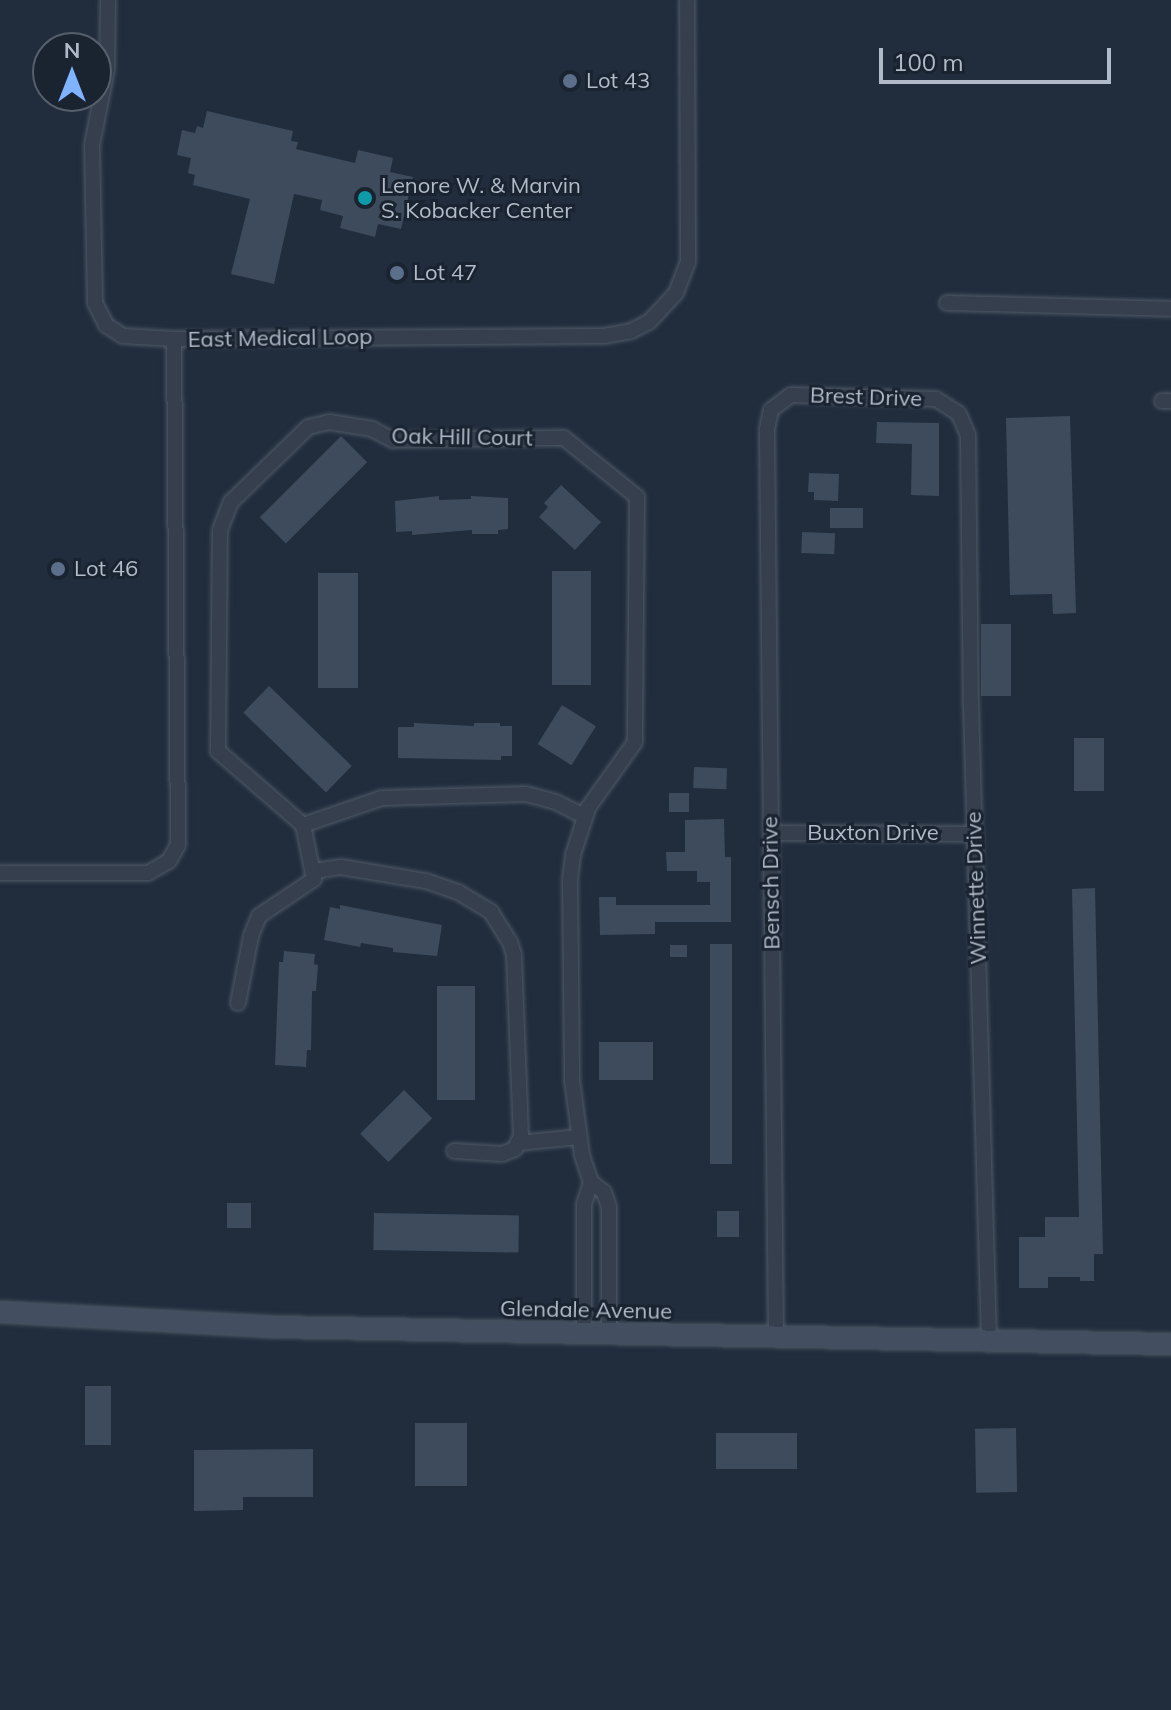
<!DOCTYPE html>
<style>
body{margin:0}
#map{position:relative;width:1171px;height:1710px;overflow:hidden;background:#212d3d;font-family:Mulish,sans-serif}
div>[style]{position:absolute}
.building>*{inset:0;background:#3d4b5c;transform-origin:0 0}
.roads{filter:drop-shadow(0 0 2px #505a67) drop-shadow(0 0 2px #505a67)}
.street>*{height:14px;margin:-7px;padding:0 7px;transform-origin:7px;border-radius:7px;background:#353f4d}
.secondary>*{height:20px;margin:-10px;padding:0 10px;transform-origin:10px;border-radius:10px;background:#434e60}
.dots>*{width:22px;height:22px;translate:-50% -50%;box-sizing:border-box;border:4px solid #1a2431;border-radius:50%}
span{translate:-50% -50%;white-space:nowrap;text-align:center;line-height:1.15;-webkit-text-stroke:6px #1a2431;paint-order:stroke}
.poi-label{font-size:22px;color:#b0bac8}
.left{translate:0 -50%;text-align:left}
.street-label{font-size:22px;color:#b0bac8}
.north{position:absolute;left:32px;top:32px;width:80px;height:80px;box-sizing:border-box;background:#1a2431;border:2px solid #56606d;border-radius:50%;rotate:0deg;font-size:22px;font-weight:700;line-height:32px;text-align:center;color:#b0bac8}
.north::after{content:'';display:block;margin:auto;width:28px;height:36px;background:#7fb2ff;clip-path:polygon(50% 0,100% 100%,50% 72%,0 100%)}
.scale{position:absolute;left:879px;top:48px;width:232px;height:36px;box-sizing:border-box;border:4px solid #b0bac8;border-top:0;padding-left:10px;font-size:24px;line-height:28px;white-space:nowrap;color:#b0bac8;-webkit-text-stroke:6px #1a2431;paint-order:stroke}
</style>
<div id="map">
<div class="building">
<i style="clip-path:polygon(207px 111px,293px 131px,291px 141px,298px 142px,296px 149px,355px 163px,358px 150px,393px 158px,390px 172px,413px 177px,401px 229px,378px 224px,375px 237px,340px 228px,343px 216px,320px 210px,322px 200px,294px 194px,274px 284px,231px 274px,250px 199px,193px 185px,195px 175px,188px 173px,191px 158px,177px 155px,182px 130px,195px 133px,197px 126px,203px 128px)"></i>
<i style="clip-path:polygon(1070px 416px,1076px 613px,1053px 614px,1052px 594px,1010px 595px,1006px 418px)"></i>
<i style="clip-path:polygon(877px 422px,939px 423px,939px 496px,911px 495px,912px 444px,876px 443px)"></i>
<i style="left:341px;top:436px;width:37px;height:115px;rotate:45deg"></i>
<i style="clip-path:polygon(809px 473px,839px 474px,838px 501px,814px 500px,814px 492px,808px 492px)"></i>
<i style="clip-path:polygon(561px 485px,601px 522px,575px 550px,539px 517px,548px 507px,544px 503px)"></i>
<i style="clip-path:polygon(439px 496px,439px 500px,471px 499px,471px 496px,508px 498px,508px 529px,498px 530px,498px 534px,472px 534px,472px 530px,412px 535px,412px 531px,396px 532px,395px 501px)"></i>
<i style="left:830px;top:508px;width:33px;height:20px"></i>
<i style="left:802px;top:532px;width:33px;height:21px;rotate:2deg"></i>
<i style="left:552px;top:571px;width:39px;height:114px"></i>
<i style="left:318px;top:573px;width:40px;height:115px"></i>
<i style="left:981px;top:624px;width:30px;height:72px"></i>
<i style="left:269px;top:686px;width:115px;height:37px;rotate:44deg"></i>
<i style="left:562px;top:705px;width:40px;height:46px;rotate:32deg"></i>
<i style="clip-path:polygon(414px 723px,474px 726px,474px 723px,500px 723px,500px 726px,512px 726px,512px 756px,501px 756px,501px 760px,398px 758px,398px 727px,414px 727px)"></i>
<i style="left:1074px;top:738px;width:30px;height:53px"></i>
<i style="left:694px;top:767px;width:33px;height:21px;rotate:2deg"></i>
<i style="left:669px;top:793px;width:20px;height:19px"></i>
<i style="clip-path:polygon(724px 819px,725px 857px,731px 857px,731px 922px,655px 922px,655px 934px,600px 935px,599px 897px,616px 897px,616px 905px,710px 905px,710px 882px,697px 882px,697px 871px,667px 871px,666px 852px,685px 852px,685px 820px)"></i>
<i style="clip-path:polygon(1095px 888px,1103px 1254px,1094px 1254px,1094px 1281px,1080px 1281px,1080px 1277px,1048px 1277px,1048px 1288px,1019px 1288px,1019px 1237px,1045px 1237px,1045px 1217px,1079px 1217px,1072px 889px)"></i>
<i style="clip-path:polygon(340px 905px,442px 925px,437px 956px,393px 952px,393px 948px,361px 943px,360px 947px,324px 940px,330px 907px,340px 909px)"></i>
<i style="left:710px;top:944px;width:22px;height:220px"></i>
<i style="left:670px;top:945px;width:17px;height:12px"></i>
<i style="clip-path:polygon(284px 951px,315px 954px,314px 964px,318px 965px,316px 991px,312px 991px,311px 1050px,307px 1050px,306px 1067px,275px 1065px,279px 962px,283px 962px)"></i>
<i style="left:437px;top:986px;width:38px;height:114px"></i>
<i style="left:599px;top:1042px;width:54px;height:38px"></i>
<i style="left:404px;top:1090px;width:40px;height:62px;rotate:45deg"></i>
<i style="left:227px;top:1203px;width:24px;height:25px"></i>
<i style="left:717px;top:1211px;width:22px;height:26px"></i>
<i style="left:374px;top:1213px;width:145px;height:37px;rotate:1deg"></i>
<i style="left:85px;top:1386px;width:26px;height:59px"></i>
<i style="left:415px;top:1423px;width:52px;height:63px"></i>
<i style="left:1016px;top:1428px;width:64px;height:41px;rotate:89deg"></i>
<i style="left:716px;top:1433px;width:81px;height:36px"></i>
<i style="clip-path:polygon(313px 1449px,313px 1497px,243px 1497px,243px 1510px,194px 1511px,194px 1450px)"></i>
</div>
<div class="roads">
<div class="street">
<i style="left:108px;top:0;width:69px;rotate:90.8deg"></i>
<i style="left:107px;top:69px;width:77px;rotate:101.2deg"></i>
<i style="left:92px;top:145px;width:158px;rotate:88.9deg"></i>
<i style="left:95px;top:303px;width:25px;rotate:63deg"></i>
<i style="left:106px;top:325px;width:20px;rotate:33deg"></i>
<i style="left:123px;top:336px;width:51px;rotate:3.4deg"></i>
<i style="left:174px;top:339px;width:430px;rotate:-0.4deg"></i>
<i style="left:604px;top:336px;width:27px;rotate:-10deg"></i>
<i style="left:631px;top:331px;width:20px;rotate:-27deg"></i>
<i style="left:649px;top:322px;width:40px;rotate:-47deg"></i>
<i style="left:676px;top:293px;width:34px;rotate:-69deg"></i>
<i style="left:688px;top:261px;width:261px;rotate:-90.2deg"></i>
<i style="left:947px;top:303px;width:224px;rotate:1.5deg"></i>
<i style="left:1162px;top:401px;width:9px"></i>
<i style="left:303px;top:825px;width:113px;rotate:-139deg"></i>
<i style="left:218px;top:751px;width:221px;rotate:-89.5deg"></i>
<i style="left:220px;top:530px;width:30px;rotate:-69deg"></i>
<i style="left:231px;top:502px;width:107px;rotate:-44.2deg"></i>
<i style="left:308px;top:427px;width:22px;rotate:-13deg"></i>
<i style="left:329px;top:422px;width:44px;rotate:9.2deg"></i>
<i style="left:372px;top:429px;width:24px;rotate:28deg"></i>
<i style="left:393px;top:440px;width:171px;rotate:-0.7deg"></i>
<i style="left:564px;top:438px;width:94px;rotate:38.9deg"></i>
<i style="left:637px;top:497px;width:245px;rotate:90.5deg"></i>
<i style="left:635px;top:742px;width:81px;rotate:125.5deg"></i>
<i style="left:588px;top:808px;width:49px;rotate:107.7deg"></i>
<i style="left:573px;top:855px;width:26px;rotate:97deg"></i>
<i style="left:570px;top:881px;width:199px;rotate:89.4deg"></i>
<i style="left:572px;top:1080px;width:76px;rotate:82.4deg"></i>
<i style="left:582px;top:1155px;width:28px;rotate:72deg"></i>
<i style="left:591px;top:1182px;width:16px;rotate:38deg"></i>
<i style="left:604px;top:1192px;width:16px;rotate:72deg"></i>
<i style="left:609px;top:1207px;width:127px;rotate:90deg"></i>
<i style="left:771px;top:833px;width:204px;rotate:0.3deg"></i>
<i style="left:315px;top:871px;width:26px;rotate:-9deg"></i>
<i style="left:341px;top:867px;width:86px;rotate:9.4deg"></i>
<i style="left:426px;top:881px;width:34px;rotate:19deg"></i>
<i style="left:458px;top:892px;width:39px;rotate:31deg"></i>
<i style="left:491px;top:912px;width:36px;rotate:58deg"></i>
<i style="left:510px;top:942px;width:14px;rotate:73deg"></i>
<i style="left:514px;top:955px;width:181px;rotate:87.8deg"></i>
<i style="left:521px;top:1136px;width:14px;rotate:115deg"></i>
<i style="left:515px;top:1149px;width:14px;rotate:159deg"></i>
<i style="left:502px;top:1154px;width:48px;rotate:-176.4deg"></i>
<i style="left:0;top:873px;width:148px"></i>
<i style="left:148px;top:873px;width:24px;rotate:-30deg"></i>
<i style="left:169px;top:861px;width:18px;rotate:-61deg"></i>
<i style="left:178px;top:845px;width:506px;rotate:-90.45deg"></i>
<i style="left:238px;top:1003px;width:68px;rotate:-79deg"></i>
<i style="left:251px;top:936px;width:22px;rotate:-68deg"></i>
<i style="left:259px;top:916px;width:66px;rotate:-33.9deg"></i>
<i style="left:314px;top:879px;width:55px;rotate:-101.5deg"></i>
<i style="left:303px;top:825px;width:83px;rotate:-18.9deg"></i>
<i style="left:382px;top:798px;width:144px;rotate:-1.6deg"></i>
<i style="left:526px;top:794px;width:31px;rotate:15deg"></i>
<i style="left:556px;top:802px;width:31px;rotate:27deg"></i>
<i style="left:518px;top:1143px;width:61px;rotate:-5.6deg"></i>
<i style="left:584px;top:1334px;width:130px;rotate:-90deg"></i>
<i style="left:584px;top:1204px;width:23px;rotate:-72deg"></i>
<i style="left:776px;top:1338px;width:909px;rotate:-90.57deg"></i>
<i style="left:767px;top:429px;width:19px;rotate:-78deg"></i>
<i style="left:771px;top:410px;width:25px;rotate:-37deg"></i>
<i style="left:791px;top:395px;width:145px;rotate:1.6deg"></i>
<i style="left:936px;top:399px;width:27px;rotate:33deg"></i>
<i style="left:959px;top:414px;width:23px;rotate:67deg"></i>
<i style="left:968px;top:435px;width:269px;rotate:89.4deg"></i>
<i style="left:971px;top:704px;width:637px;rotate:88.38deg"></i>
</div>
<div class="secondary">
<i style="left:0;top:1312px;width:275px;rotate:3.1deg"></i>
<i style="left:275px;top:1327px;width:896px;rotate:1.09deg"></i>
</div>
</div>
<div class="dots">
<i style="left:570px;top:81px;background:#5c6f8a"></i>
<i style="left:365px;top:198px;background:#0f9aa8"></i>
<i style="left:397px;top:273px;background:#5c6f8a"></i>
<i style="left:58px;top:569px;background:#5c6f8a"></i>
</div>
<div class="poi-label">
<span class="left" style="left:586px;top:81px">Lot 43</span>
<span class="left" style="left:381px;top:198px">Lenore W. &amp; Marvin<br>S. Kobacker Center</span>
<span class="left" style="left:413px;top:273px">Lot 47</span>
<span class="left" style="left:74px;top:569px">Lot 46</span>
</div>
<div class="street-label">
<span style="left:280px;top:338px;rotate:-1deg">East Medical Loop</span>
<span style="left:866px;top:397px;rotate:2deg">Brest Drive</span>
<span style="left:462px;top:437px;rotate:1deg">Oak Hill Court</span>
<span style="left:873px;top:833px">Buxton Drive</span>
<span style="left:771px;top:883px;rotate:-91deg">Bensch Drive</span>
<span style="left:976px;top:888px;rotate:-92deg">Winnette Drive</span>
<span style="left:586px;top:1310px;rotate:1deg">Glendale Avenue</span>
</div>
<div class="north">N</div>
<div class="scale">100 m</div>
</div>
